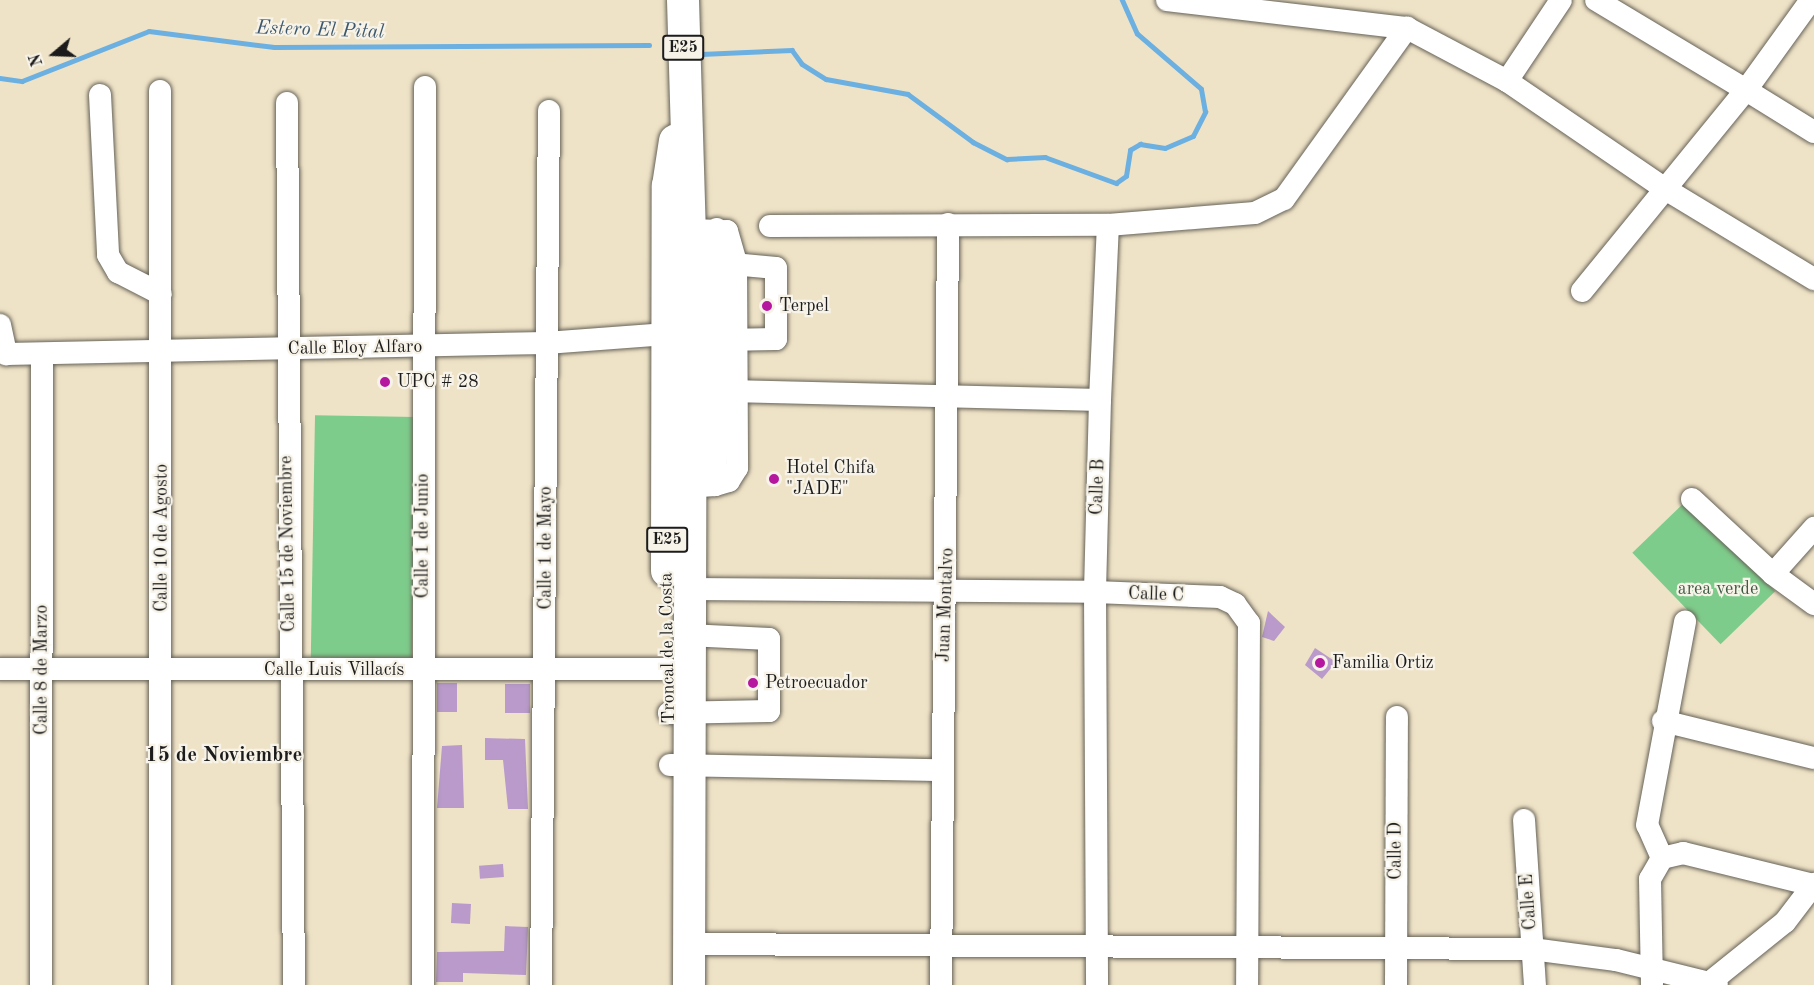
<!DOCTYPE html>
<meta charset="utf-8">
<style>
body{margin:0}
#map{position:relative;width:1814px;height:985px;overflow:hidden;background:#efe3c7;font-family:"Old Standard TT",serif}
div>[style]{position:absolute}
.green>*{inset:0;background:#7ecc8b;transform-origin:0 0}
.stream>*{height:4.5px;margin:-2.25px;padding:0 2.25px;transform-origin:2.25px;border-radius:2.25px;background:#6cb0e2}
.building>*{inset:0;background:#b99aca;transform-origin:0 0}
.roads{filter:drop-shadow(0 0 2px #666258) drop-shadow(0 0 2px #666258)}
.minor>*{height:22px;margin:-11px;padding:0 11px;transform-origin:11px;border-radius:11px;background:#fff}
.highway>*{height:32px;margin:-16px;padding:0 16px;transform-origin:16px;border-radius:16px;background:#fff}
.dots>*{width:16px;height:16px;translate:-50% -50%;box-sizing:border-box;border:3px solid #f7f3e8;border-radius:50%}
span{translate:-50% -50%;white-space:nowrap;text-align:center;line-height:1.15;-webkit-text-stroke:4.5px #f7f3e8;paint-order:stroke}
.shield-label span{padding:2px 4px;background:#f7f3e8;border:2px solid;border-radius:4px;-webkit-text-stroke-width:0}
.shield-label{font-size:16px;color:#1c1c1c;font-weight:700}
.poi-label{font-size:18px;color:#1c1c1c}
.left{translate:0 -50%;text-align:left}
.street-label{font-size:18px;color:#1c1c1c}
.park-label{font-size:18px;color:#3e5a43}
.water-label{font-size:20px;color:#3c576b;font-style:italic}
.quarter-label{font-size:21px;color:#1c1c1c;font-weight:700}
.north{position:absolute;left:24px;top:24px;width:60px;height:60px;-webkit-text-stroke:4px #f7f3e8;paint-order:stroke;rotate:251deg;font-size:16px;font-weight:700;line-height:24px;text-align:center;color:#1c1c1c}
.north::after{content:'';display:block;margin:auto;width:21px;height:27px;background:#1c1c1c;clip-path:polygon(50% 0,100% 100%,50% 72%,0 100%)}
</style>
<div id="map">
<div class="green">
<i style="left:416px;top:417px;width:242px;height:101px;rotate:91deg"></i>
<i style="left:1687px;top:500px;width:127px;height:76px;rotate:46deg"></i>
</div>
<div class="stream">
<i style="left:701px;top:54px;width:91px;rotate:-2.5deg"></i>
<i style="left:792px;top:50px;width:17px;rotate:54deg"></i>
<i style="left:802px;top:64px;width:28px;rotate:32deg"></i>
<i style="left:826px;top:79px;width:83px;rotate:10.4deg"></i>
<i style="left:908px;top:94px;width:81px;rotate:36.4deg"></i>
<i style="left:973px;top:142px;width:38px;rotate:27deg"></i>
<i style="left:1007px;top:159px;width:38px;rotate:-3deg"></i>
<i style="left:1045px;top:157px;width:76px;rotate:20.1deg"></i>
<i style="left:1116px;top:183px;width:12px;rotate:-35deg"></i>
<i style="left:1126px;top:176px;width:26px;rotate:-81deg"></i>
<i style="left:1130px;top:150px;width:12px;rotate:-31deg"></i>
<i style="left:1140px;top:144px;width:25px;rotate:9deg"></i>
<i style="left:1165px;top:148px;width:30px;rotate:-23deg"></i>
<i style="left:1193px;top:136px;width:27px;rotate:-63deg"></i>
<i style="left:1205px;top:112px;width:23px;rotate:-100deg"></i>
<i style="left:1201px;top:89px;width:84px;rotate:-139.3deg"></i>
<i style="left:1137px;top:34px;width:37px;rotate:-114deg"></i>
<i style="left:0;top:78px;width:22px;rotate:8deg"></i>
<i style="left:22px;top:81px;width:136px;rotate:-21.5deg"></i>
<i style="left:149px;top:31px;width:126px;rotate:7.3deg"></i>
<i style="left:274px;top:47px;width:375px;rotate:-0.3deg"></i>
</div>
<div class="building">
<i style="clip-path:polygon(1268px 611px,1285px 627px,1274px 641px,1262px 637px)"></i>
<i style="clip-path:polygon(1315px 648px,1336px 662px,1322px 679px,1305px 665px)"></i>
<i style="left:437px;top:683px;width:20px;height:29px"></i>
<i style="left:505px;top:684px;width:25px;height:29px"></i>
<i style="clip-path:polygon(485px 738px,525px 739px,528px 809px,508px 809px,503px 760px,485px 760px)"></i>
<i style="clip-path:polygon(462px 745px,464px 808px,437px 808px,442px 746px)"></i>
<i style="left:503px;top:864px;width:13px;height:24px;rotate:86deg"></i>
<i style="left:452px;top:903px;width:19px;height:20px;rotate:3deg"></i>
<i style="clip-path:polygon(505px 926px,528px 927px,526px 975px,463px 973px,463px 982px,436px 982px,437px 952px,504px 951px)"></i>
</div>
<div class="roads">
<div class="minor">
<i style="left:1167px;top:0;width:242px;rotate:6.7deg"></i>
<i style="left:1407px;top:28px;width:113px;rotate:27.9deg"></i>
<i style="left:1507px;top:81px;width:194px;rotate:34.3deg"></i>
<i style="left:1667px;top:190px;width:172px;rotate:31.2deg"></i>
<i style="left:1811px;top:0;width:111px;rotate:125.8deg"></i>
<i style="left:1746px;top:90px;width:80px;rotate:31.7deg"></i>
<i style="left:1507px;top:81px;width:97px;rotate:-56.3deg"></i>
<i style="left:160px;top:91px;width:894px;rotate:90deg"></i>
<i style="left:100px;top:95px;width:160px;rotate:87.1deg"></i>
<i style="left:108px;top:255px;width:20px;rotate:60deg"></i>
<i style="left:118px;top:272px;width:48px;rotate:27.1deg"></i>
<i style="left:287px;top:103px;width:882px;rotate:89.55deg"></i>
<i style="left:770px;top:226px;width:338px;rotate:-0.2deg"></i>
<i style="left:1108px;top:225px;width:147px;rotate:-4.7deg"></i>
<i style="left:1255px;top:213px;width:32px;rotate:-26deg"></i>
<i style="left:1284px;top:199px;width:211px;rotate:-54.3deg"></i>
<i style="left:691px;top:230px;width:36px;rotate:2deg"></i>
<i style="left:727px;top:231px;width:33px;rotate:74deg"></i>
<i style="left:736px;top:263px;width:205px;rotate:89.7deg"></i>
<i style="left:737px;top:468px;width:15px;rotate:122deg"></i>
<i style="left:729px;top:481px;width:15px;rotate:164deg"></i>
<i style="left:722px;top:263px;width:54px;rotate:5.3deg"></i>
<i style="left:776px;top:268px;width:71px;rotate:90deg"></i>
<i style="left:776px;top:339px;width:53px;rotate:178.9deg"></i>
<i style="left:1582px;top:291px;width:259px;rotate:-50.8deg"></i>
<i style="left:1746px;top:90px;width:175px;rotate:-149deg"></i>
<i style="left:0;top:325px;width:30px;rotate:78deg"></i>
<i style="left:6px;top:354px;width:540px;rotate:-1.17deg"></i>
<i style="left:546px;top:343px;width:121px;rotate:-4.3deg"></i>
<i style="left:689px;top:390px;width:411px;rotate:1.4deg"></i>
<i style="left:1100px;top:400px;width:192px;rotate:91.5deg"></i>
<i style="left:1095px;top:592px;width:393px;rotate:89.7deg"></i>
<i style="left:1100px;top:400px;width:175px;rotate:-87.4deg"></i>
<i style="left:700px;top:486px;width:15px;rotate:-4deg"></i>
<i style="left:715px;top:485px;width:256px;rotate:-89.6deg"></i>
<i style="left:1692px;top:499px;width:110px;rotate:42.8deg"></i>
<i style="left:1773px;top:574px;width:51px;rotate:36.2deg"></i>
<i style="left:1773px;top:574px;width:62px;rotate:-48.3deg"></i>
<i style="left:689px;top:589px;width:406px;rotate:0.4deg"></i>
<i style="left:1095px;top:592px;width:125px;rotate:2.3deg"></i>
<i style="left:1220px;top:597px;width:17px;rotate:25deg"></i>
<i style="left:1235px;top:604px;width:24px;rotate:54deg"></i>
<i style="left:1249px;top:623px;width:362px;rotate:90.3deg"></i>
<i style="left:0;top:669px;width:668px"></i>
<i style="left:669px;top:713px;width:100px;rotate:-1.1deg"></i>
<i style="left:769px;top:711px;width:72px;rotate:-90deg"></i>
<i style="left:769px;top:639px;width:81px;rotate:-177.2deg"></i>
<i style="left:1663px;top:721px;width:155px;rotate:13.8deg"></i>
<i style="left:670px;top:765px;width:269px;rotate:1.1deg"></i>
<i style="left:1524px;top:820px;width:165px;rotate:86.2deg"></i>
<i style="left:1662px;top:858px;width:36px;rotate:-114deg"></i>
<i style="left:1647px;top:825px;width:207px;rotate:-79.4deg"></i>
<i style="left:689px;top:944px;width:843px;rotate:0.34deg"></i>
<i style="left:1532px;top:949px;width:85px;rotate:7.5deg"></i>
<i style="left:1616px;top:960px;width:104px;rotate:13.9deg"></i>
<i style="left:1709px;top:983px;width:97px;rotate:-38.8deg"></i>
<i style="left:1785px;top:922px;width:48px;rotate:-52.7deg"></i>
<i style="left:1652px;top:984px;width:105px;rotate:-91.1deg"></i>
<i style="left:1650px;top:879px;width:24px;rotate:-60deg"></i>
<i style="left:1662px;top:858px;width:22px;rotate:-13deg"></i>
<i style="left:1683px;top:853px;width:134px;rotate:13.8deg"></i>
<i style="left:41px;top:985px;width:630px;rotate:-89.91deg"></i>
<i style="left:423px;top:985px;width:898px;rotate:-89.87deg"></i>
<i style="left:541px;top:985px;width:874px;rotate:-89.48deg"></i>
<i style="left:941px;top:985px;width:761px;rotate:-89.47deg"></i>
<i style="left:1396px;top:985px;width:268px;rotate:-89.8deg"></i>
</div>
<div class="highway">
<i style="left:683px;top:0;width:262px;rotate:88.3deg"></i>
<i style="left:691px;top:262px;width:723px;rotate:90.16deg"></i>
<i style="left:667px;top:571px;width:385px;rotate:-89.9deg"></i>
<i style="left:668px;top:186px;width:46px;rotate:-81.2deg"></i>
</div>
</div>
<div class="dots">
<i style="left:767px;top:306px;background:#b5179e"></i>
<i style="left:385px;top:382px;background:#b5179e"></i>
<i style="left:774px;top:479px;background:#b5179e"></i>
<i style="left:1320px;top:663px;background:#b5179e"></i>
<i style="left:753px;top:683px;background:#b5179e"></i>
</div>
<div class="shield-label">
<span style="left:683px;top:48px">E25</span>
<span style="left:667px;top:540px">E25</span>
</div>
<div class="poi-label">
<span class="left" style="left:779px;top:306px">Terpel</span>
<span class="left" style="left:397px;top:382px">UPC # 28</span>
<span class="left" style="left:786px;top:479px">Hotel Chifa<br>"JADE"</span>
<span class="left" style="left:1332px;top:663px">Familia Ortiz</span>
<span class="left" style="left:765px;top:683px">Petroecuador</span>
</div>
<div class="street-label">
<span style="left:355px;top:348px;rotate:-1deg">Calle Eloy Alfaro</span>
<span style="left:1098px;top:487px;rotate:-88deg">Calle B</span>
<span style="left:423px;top:536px;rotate:-90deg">Calle 1 de Junio</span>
<span style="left:162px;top:538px;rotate:-90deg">Calle 10 de Agosto</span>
<span style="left:288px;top:544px;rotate:-91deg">Calle 15 de Noviembre</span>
<span style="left:546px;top:548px;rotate:-90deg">Calle 1 de Mayo</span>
<span style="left:1156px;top:595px;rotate:2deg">Calle C</span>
<span style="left:946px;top:605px;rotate:-88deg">Juan Montalvo</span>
<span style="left:668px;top:648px;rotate:-91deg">Troncal de la Costa</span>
<span style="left:42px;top:670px;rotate:-90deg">Calle 8 de Marzo</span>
<span style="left:334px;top:670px">Calle Luis Villacís</span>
<span style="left:1396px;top:851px;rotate:-90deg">Calle D</span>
<span style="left:1529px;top:902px;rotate:-94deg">Calle E</span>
</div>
<div class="park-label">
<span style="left:1718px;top:589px">area verde</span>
</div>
<div class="water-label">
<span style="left:320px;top:31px;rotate:2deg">Estero El Pital</span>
</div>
<div class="quarter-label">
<span style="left:224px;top:756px">15 de Noviembre</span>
</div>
<div class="north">N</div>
</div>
